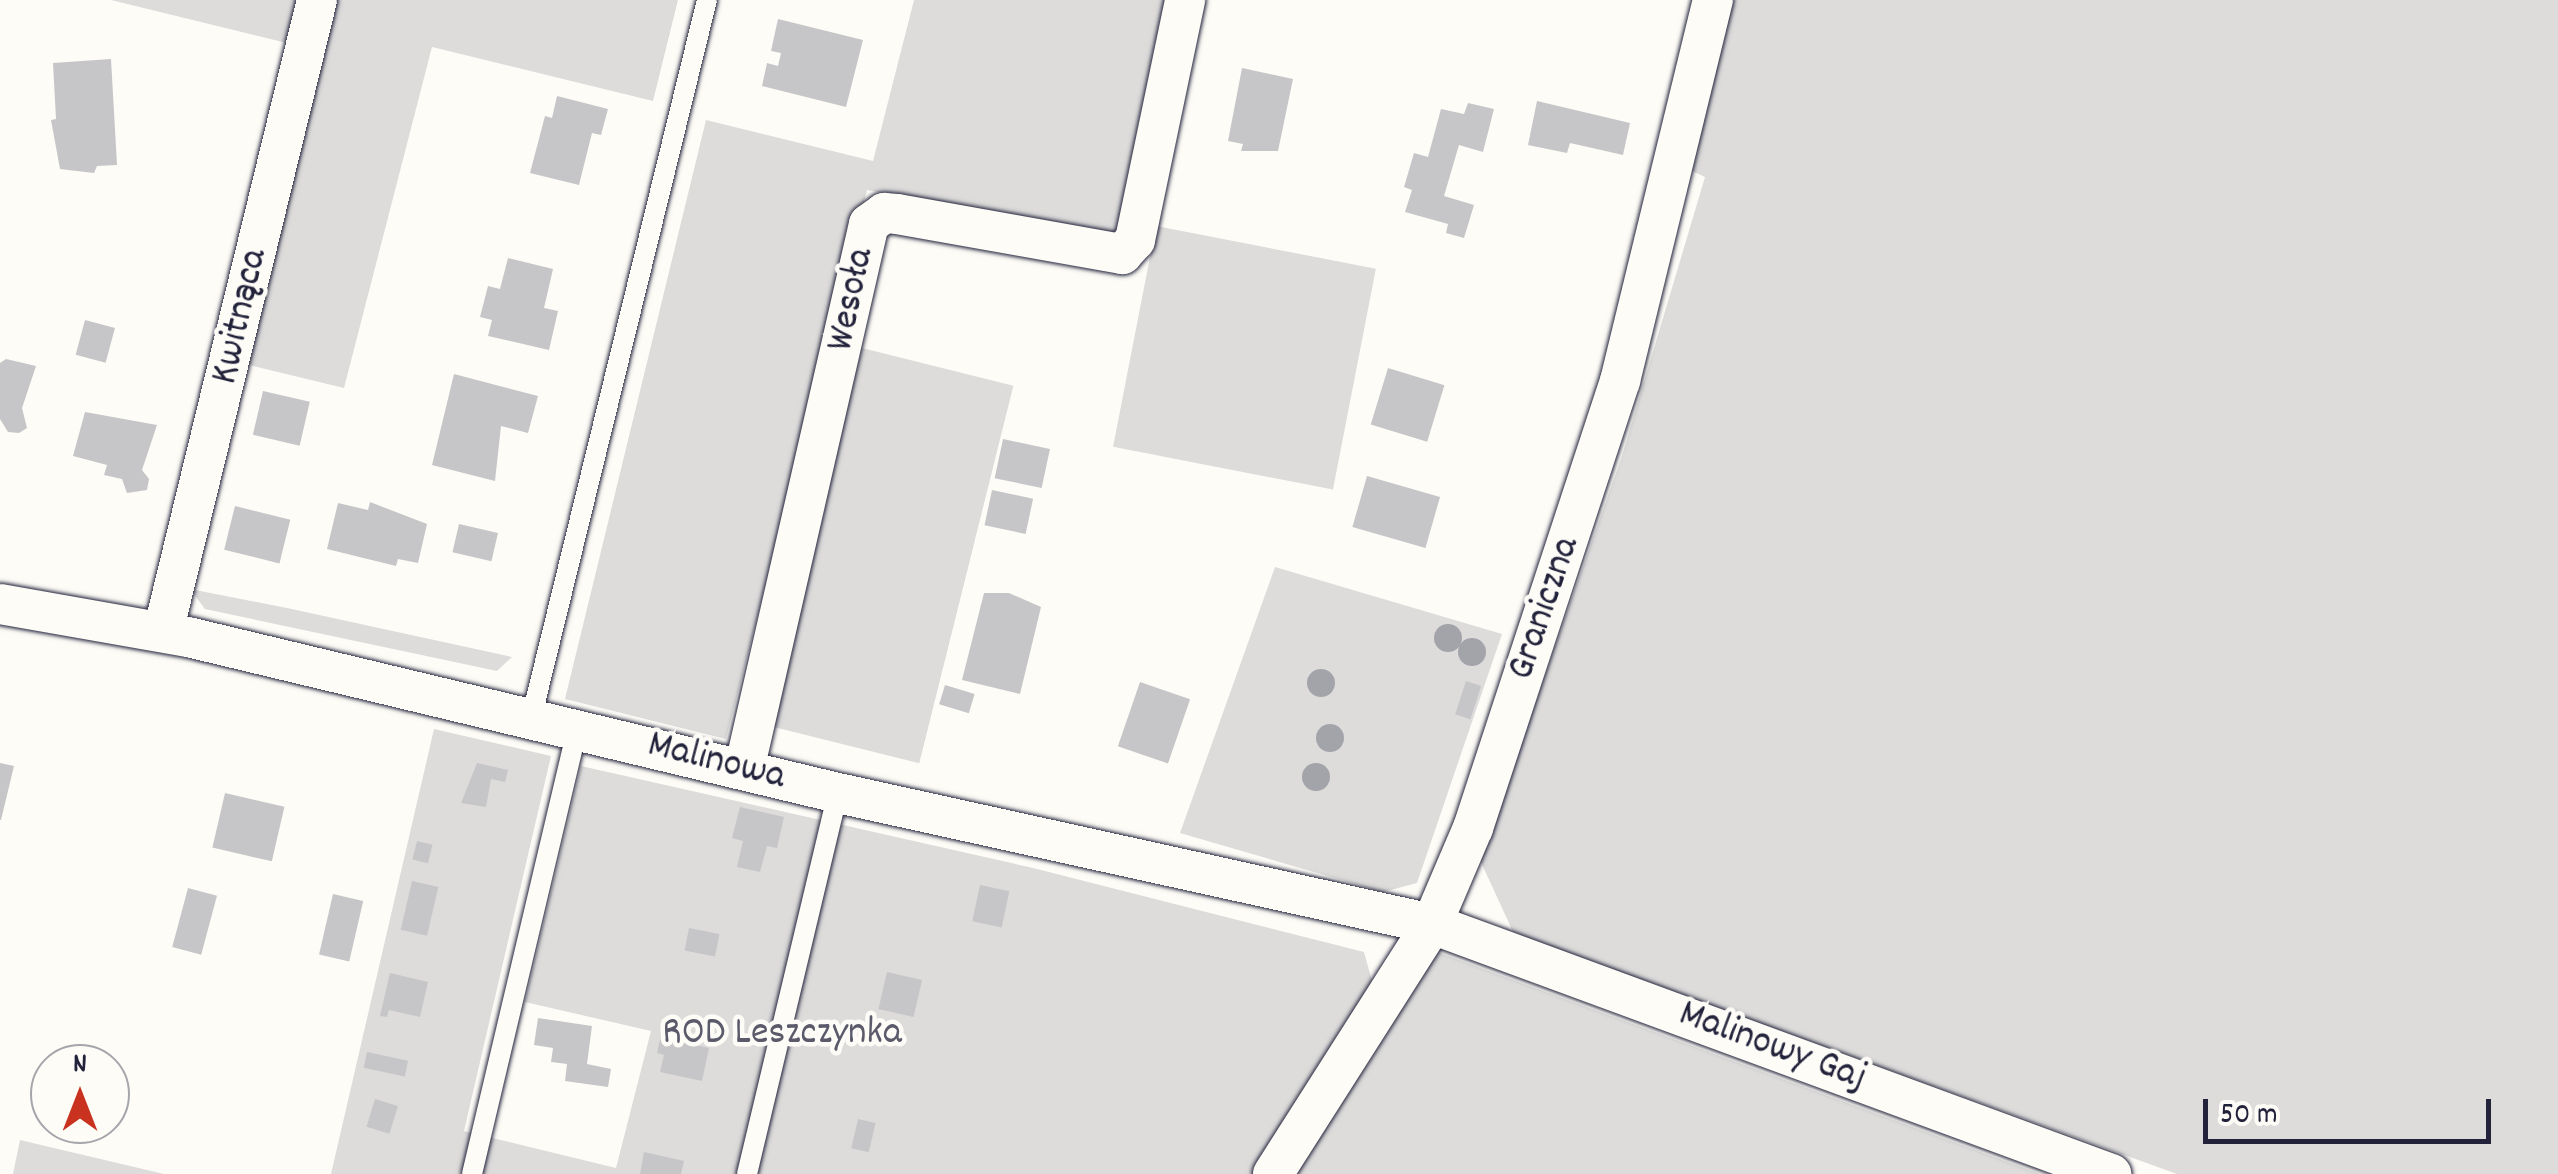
<!DOCTYPE html>
<meta charset="utf-8">
<style>
body{margin:0}
#map{position:relative;width:2558px;height:1174px;overflow:hidden;background:#fdfcf7;font-family:Dekko,sans-serif}
div>[style]{position:absolute}
.green>*{inset:0;background:#dddcdb;transform-origin:0 0}
.building>*{inset:0;background:#c6c6c8;transform-origin:0 0}
.roads{filter:drop-shadow(0 0 2px #22223b) drop-shadow(0 0 2px #22223b)}
.service>*{height:20px;margin:-10px;padding:0 10px;transform-origin:10px;border-radius:10px;background:#fdfcf7}
.minor>*{height:40px;margin:-20px;padding:0 20px;transform-origin:20px;border-radius:20px;background:#fdfcf7}
.trees>*{width:28px;height:28px;margin:-14px;border-radius:50%;background:#a3a3aa}
span{translate:-50% -50%;white-space:nowrap;text-align:center;line-height:1.15;-webkit-text-stroke:9px #fdfcf7;paint-order:stroke}
.street-label{font-size:40px;color:#22223b}
.park-label{font-size:40px;color:#5a5a6b}
.north{position:absolute;left:30px;top:1044px;width:100px;height:100px;box-sizing:border-box;background:#fdfcf7;border:2px solid #a5a5ac;border-radius:50%;rotate:0deg;font-size:28px;font-weight:700;line-height:40px;text-align:center;color:#22223b}
.north::after{content:'';display:block;margin:auto;width:35px;height:45px;background:#c8321e;clip-path:polygon(50% 0,100% 100%,50% 72%,0 100%)}
.scale{position:absolute;left:2203px;top:1099px;width:288px;height:45px;box-sizing:border-box;border:5px solid #22223b;border-top:0;padding-left:12px;font-size:30px;line-height:35px;white-space:nowrap;color:#22223b;-webkit-text-stroke:8px #fdfcf7;paint-order:stroke}
</style>
<div id="map">
<div class="green">
<i style="clip-path:polygon(111px 0,296px 0,287px 43px)"></i>
<i style="clip-path:polygon(333px 0,678px 0,653px 101px,432px 47px,344px 388px,245px 364px)"></i>
<i style="clip-path:polygon(914px 0,1166px 0,1118px 235px,867px 190px,726px 739px,565px 699px,706px 120px,873px 161px)"></i>
<i style="clip-path:polygon(1732px 0,2558px 0,2558px 1174px,2177px 1174px,1514px 934px,1480px 860px,1622px 456px,1705px 177px,1688px 169px)"></i>
<i style="left:1156px;top:226px;width:224px;height:225px;rotate:11deg"></i>
<i style="left:862px;top:348px;width:156px;height:389px;rotate:14deg"></i>
<i style="clip-path:polygon(1275px 567px,1502px 634px,1417px 883px,1383px 892px,1180px 833px)"></i>
<i style="clip-path:polygon(190px 589px,287px 608px,512px 657px,497px 671px,205px 609px)"></i>
<i style="clip-path:polygon(434px 729px,551px 756px,464px 1131px,616px 1168px,651px 1031px,525px 1002px,581px 766px,1033px 868px,1364px 952px,1372px 981px,1262px 1174px,331px 1174px)"></i>
<i style="clip-path:polygon(1437px 952px,2040px 1174px,1289px 1174px)"></i>
<i style="clip-path:polygon(20px 1140px,164px 1174px,13px 1174px)"></i>
</div>
<div class="building">
<i style="clip-path:polygon(778px 19px,863px 40px,846px 107px,762px 86px,767px 63px,778px 66px,781px 53px,771px 51px)"></i>
<i style="clip-path:polygon(111px 59px,117px 165px,97px 166px,94px 173px,60px 169px,51px 120px,56px 119px,53px 63px)"></i>
<i style="clip-path:polygon(1242px 68px,1293px 79px,1278px 151px,1241px 151px,1243px 144px,1228px 141px)"></i>
<i style="clip-path:polygon(557px 96px,608px 109px,601px 135px,592px 133px,579px 185px,530px 173px,545px 116px,552px 118px)"></i>
<i style="clip-path:polygon(1537px 101px,1630px 123px,1623px 155px,1570px 143px,1567px 153px,1528px 145px)"></i>
<i style="clip-path:polygon(1468px 103px,1494px 109px,1483px 152px,1459px 145px,1444px 196px,1474px 205px,1464px 238px,1446px 233px,1448px 224px,1405px 212px,1412px 190px,1404px 187px,1414px 153px,1428px 157px,1441px 109px,1464px 114px)"></i>
<i style="clip-path:polygon(508px 258px,553px 269px,544px 308px,558px 311px,549px 350px,488px 336px,492px 320px,480px 317px,488px 286px,500px 289px)"></i>
<i style="left:85px;top:320px;width:31px;height:36px;rotate:15deg"></i>
<i style="clip-path:polygon(6px 359px,36px 366px,22px 408px,27px 428px,19px 433px,8px 432px,0 419px,0 363px)"></i>
<i style="left:1388px;top:368px;width:59px;height:59px;rotate:17deg"></i>
<i style="clip-path:polygon(454px 374px,538px 396px,528px 433px,501px 426px,495px 481px,432px 465px)"></i>
<i style="left:263px;top:391px;width:48px;height:45px;rotate:13deg"></i>
<i style="clip-path:polygon(85px 412px,157px 425px,142px 470px,149px 479px,147px 490px,127px 493px,122px 479px,104px 475px,107px 465px,73px 456px)"></i>
<i style="left:1003px;top:439px;width:48px;height:40px;rotate:12deg"></i>
<i style="left:1367px;top:476px;width:76px;height:53px;rotate:16deg"></i>
<i style="left:992px;top:490px;width:42px;height:36px;rotate:12deg"></i>
<i style="clip-path:polygon(370px 502px,427px 524px,418px 563px,398px 559px,396px 566px,327px 549px,338px 503px,368px 510px)"></i>
<i style="left:235px;top:506px;width:57px;height:45px;rotate:14deg"></i>
<i style="left:459px;top:524px;width:40px;height:29px;rotate:13deg"></i>
<i style="clip-path:polygon(984px 593px,1009px 593px,1041px 607px,1020px 694px,962px 680px)"></i>
<i style="left:1466px;top:681px;width:16px;height:35px;rotate:18deg"></i>
<i style="left:1140px;top:682px;width:53px;height:68px;rotate:19deg"></i>
<i style="left:945px;top:685px;width:31px;height:20px;rotate:17deg"></i>
<i style="clip-path:polygon(0 763px,14px 766px,1px 820px,0 820px)"></i>
<i style="clip-path:polygon(477px 763px,508px 770px,505px 782px,491px 779px,486px 807px,461px 803px)"></i>
<i style="left:225px;top:793px;width:61px;height:56px;rotate:13deg"></i>
<i style="clip-path:polygon(740px 807px,784px 817px,777px 848px,767px 846px,760px 872px,737px 867px,743px 841px,732px 838px)"></i>
<i style="left:417px;top:841px;width:16px;height:19px;rotate:14deg"></i>
<i style="left:412px;top:881px;width:27px;height:50px;rotate:13deg"></i>
<i style="left:980px;top:885px;width:30px;height:37px;rotate:12deg"></i>
<i style="left:188px;top:888px;width:30px;height:61px;rotate:15deg"></i>
<i style="left:333px;top:894px;width:31px;height:62px;rotate:13deg"></i>
<i style="left:689px;top:928px;width:31px;height:23px;rotate:11deg"></i>
<i style="left:887px;top:972px;width:36px;height:38px;rotate:13deg"></i>
<i style="clip-path:polygon(390px 973px,428px 982px,420px 1017px,389px 1010px,387px 1017px,380px 1016px)"></i>
<i style="clip-path:polygon(538px 1018px,592px 1026px,587px 1064px,611px 1069px,608px 1087px,565px 1081px,567px 1064px,551px 1062px,553px 1048px,534px 1045px)"></i>
<i style="clip-path:polygon(667px 1039px,709px 1048px,702px 1081px,660px 1072px,664px 1055px,657px 1053px,660px 1040px)"></i>
<i style="left:367px;top:1052px;width:42px;height:16px;rotate:12deg"></i>
<i style="left:375px;top:1099px;width:24px;height:29px;rotate:17deg"></i>
<i style="left:858px;top:1119px;width:18px;height:30px;rotate:13deg"></i>
<i style="clip-path:polygon(644px 1152px,684px 1161px,681px 1174px,640px 1174px)"></i>
</div>
<div class="roads">
<div class="service">
<i style="left:531px;top:719px;width:740px;rotate:-76.25deg"></i>
<i style="left:472px;top:1174px;width:456px;rotate:-76.7deg"></i>
<i style="left:747px;top:1174px;width:392px;rotate:-76.6deg"></i>
</div>
<div class="minor">
<i style="left:0;top:604px;width:191px;rotate:10deg"></i>
<i style="left:188px;top:637px;width:668px;rotate:13.5deg"></i>
<i style="left:838px;top:793px;width:608px;rotate:12.44deg"></i>
<i style="left:1432px;top:924px;width:724px;rotate:20.21deg"></i>
<i style="left:163px;top:632px;width:650px;rotate:-76.31deg"></i>
<i style="left:744px;top:770px;width:560px;rotate:-77.11deg"></i>
<i style="left:869px;top:224px;width:19px;rotate:-36deg"></i>
<i style="left:884px;top:213px;width:13px;rotate:4deg"></i>
<i style="left:897px;top:214px;width:229px;rotate:10.1deg"></i>
<i style="left:1122px;top:254px;width:19px;rotate:-47deg"></i>
<i style="left:1135px;top:240px;width:245px;rotate:-78.2deg"></i>
<i style="left:1273px;top:1174px;width:296px;rotate:-57.5deg"></i>
<i style="left:1432px;top:924px;width:104px;rotate:-66.9deg"></i>
<i style="left:1473px;top:828px;width:471px;rotate:-71.8deg"></i>
<i style="left:1620px;top:381px;width:392px;rotate:-76.3deg"></i>
</div>
</div>
<div class="trees">
<i style="left:1448px;top:638px"></i>
<i style="left:1472px;top:652px"></i>
<i style="left:1321px;top:683px"></i>
<i style="left:1330px;top:738px"></i>
<i style="left:1316px;top:777px"></i>
</div>
<div class="street-label">
<span style="left:853px;top:300px;rotate:-78deg">Wesoła</span>
<span style="left:242px;top:317px;rotate:-77deg">Kwitnąca</span>
<span style="left:1546px;top:609px;rotate:-71deg">Graniczna</span>
<span style="left:716px;top:763px;rotate:14deg">Malinowa</span>
<span style="left:1772px;top:1048px;rotate:20deg">Malinowy Gaj</span>
</div>
<div class="park-label">
<span style="left:782px;top:1035px">ROD Leszczynka</span>
</div>
<div class="north">N</div>
<div class="scale">50 m</div>
</div>
